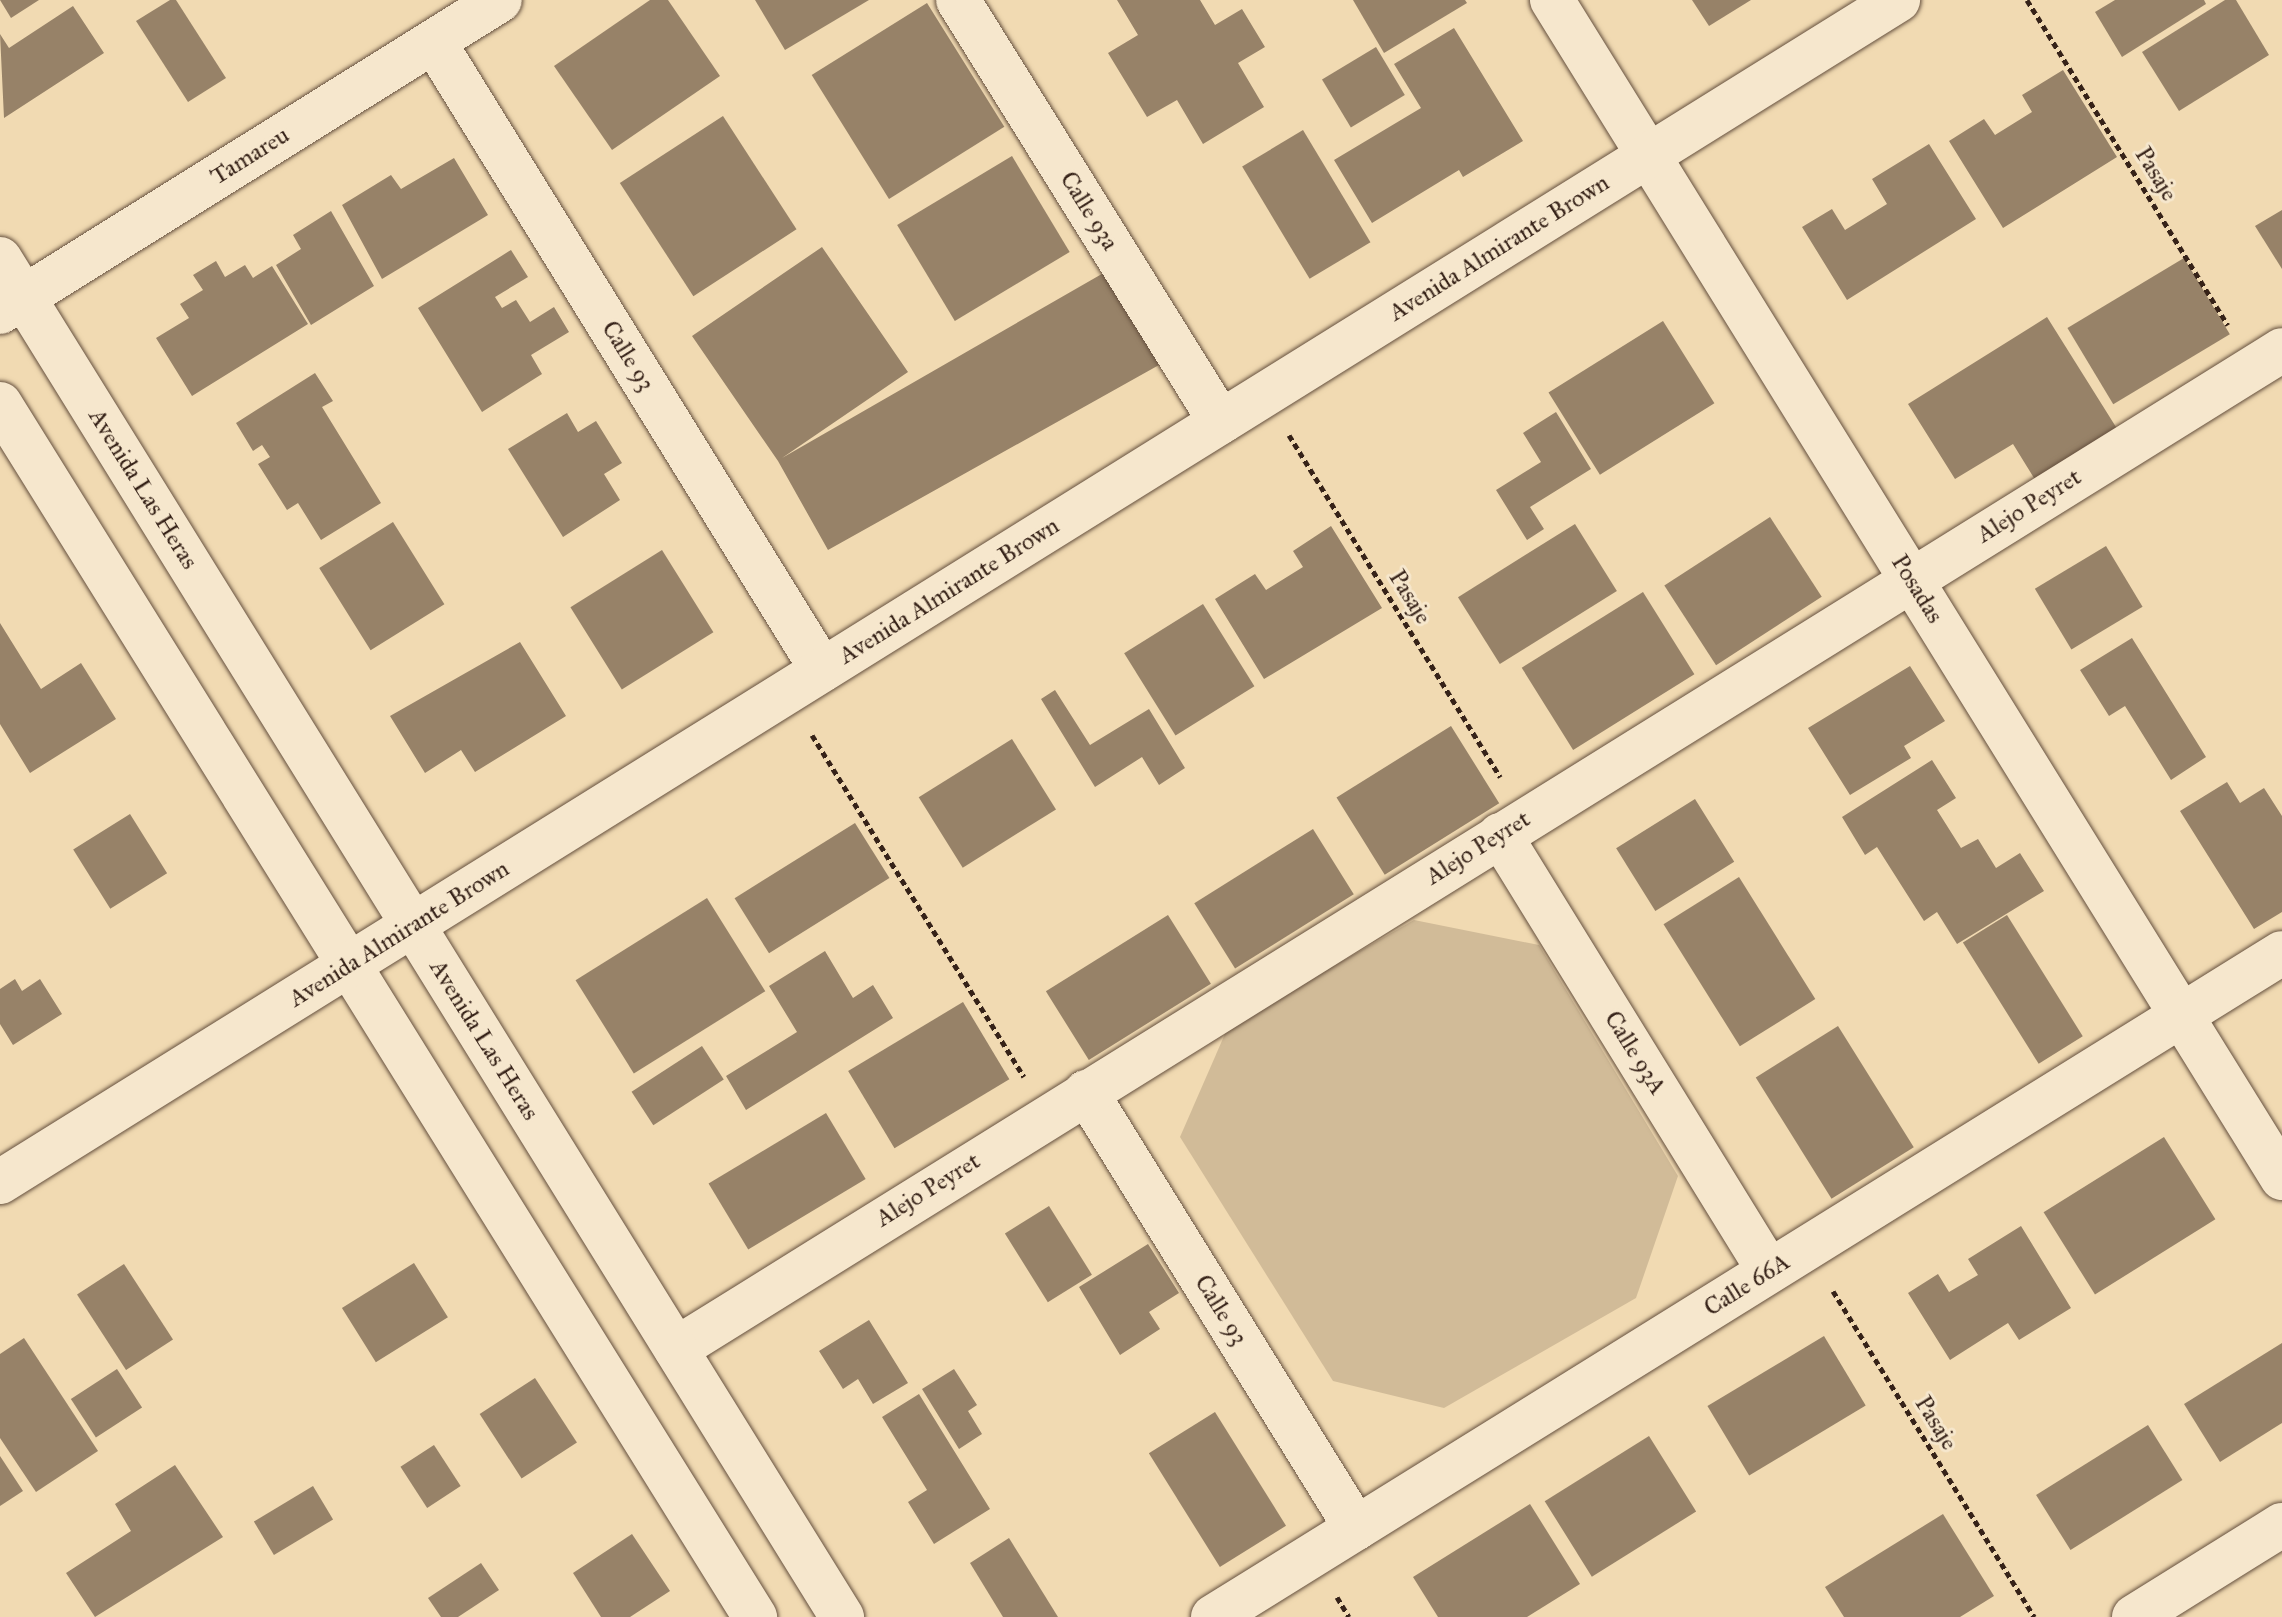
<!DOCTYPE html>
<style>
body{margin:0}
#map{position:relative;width:2282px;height:1617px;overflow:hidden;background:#f1dab2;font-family:"IM FELL Great Primer",serif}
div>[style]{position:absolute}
.green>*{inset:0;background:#d1bb98}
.building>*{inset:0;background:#978268;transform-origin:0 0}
.path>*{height:5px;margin-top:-2.5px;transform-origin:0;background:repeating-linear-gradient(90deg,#362218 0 6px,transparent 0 10px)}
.roads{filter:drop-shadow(0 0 2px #65503e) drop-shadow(0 0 2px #65503e)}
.street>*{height:44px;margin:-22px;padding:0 22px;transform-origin:22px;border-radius:22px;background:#f6e7cd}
.secondary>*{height:44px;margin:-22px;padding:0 22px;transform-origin:22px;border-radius:22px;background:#f6e7cd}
span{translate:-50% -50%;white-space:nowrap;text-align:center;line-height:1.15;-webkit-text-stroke:6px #f6e7cd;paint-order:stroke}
.street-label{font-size:24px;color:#362218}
</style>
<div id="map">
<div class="green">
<i style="clip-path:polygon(1414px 920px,1539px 945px,1678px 1176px,1636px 1298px,1444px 1408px,1333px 1381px,1180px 1137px,1228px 1027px)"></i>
</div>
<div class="building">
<i style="clip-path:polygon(0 0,39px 0,11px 18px)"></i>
<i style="clip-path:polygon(170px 0,176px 0,226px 78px,188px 102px,136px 21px)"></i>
<i style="clip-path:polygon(650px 0,668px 0,720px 76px,612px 150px,554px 66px)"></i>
<i style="clip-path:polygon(755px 0,869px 0,785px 50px)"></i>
<i style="clip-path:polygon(1117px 0,1200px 0,1215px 25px,1242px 9px,1265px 47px,1238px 63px,1264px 107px,1203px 144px,1177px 100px,1147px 117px,1108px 53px,1138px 35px)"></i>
<i style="clip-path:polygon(1353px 0,1465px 0,1467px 3px,1384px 53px)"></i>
<i style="clip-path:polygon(1692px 0,1751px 0,1709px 26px)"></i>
<i style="clip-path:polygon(2115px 0,2204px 0,2206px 4px,2122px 57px,2095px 12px)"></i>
<i style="clip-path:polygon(2225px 0,2236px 0,2269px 55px,2179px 111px,2142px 52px)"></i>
<i style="left:927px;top:3px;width:146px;height:136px;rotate:58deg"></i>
<i style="clip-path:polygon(73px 6px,104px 53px,4px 118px,0 34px,9px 48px)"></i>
<i style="clip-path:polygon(1454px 28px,1523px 141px,1463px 177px,1459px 170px,1372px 223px,1334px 160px,1421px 108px,1394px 64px)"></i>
<i style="left:1376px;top:47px;width:56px;height:63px;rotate:59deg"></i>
<i style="clip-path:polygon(2063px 70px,2117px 157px,2003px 228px,1949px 141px,1984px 119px,1995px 135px,2032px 112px,2022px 95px)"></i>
<i style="left:723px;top:116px;width:135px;height:123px;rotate:57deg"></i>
<i style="left:1303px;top:130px;width:131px;height:71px;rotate:59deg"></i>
<i style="clip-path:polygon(1929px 144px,1976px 219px,1847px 300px,1802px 227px,1832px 209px,1845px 230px,1887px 204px,1872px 179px)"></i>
<i style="left:1012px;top:156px;width:112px;height:134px;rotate:59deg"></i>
<i style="clip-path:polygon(454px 158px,488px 215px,382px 279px,342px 205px,391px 175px,401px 189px)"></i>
<i style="clip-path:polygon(2282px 210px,2282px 269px,2255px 226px)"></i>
<i style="clip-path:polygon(331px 211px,374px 286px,311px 325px,276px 265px,301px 249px,293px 235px)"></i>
<i style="clip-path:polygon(822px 247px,908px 372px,782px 458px,1107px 271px,1159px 365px,828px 550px,778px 461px,692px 336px)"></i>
<i style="clip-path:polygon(511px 250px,528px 277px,495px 297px,502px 308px,516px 300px,530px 322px,554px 307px,569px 332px,531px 355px,542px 374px,482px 412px,418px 308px)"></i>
<i style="left:2184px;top:258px;width:89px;height:136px;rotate:59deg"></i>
<i style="clip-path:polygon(216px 261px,225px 277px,245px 265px,253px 278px,272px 266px,308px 324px,192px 396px,156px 338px,189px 318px,180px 304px,203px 290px,193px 275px)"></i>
<i style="clip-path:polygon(2047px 317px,2121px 435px,2039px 486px,2013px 444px,1955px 479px,1908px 404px)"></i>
<i style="left:1663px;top:321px;width:97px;height:135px;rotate:58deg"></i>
<i style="clip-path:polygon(315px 373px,333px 401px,322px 407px,381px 503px,321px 540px,298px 503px,287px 510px,258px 464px,270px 457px,262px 445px,253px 451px,236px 423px)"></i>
<i style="clip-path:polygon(1556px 412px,1591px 469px,1530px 507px,1544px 529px,1527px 540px,1496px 490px,1541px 462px,1523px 433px)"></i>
<i style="clip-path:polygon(567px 413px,578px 432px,596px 421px,622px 463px,604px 474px,620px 500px,563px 537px,508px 449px)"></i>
<i style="left:1770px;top:517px;width:95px;height:126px;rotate:57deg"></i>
<i style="left:393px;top:522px;width:97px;height:87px;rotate:58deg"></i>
<i style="left:1575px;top:524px;width:79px;height:138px;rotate:58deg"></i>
<i style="clip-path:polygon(1331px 526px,1382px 608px,1264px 679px,1215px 599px,1255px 574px,1266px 590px,1303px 567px,1293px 551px)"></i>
<i style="left:2106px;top:546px;width:71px;height:83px;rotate:59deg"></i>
<i style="left:662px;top:550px;width:97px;height:108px;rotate:58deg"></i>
<i style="left:1643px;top:592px;width:97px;height:143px;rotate:58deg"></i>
<i style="left:1203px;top:604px;width:97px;height:93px;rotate:58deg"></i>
<i style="clip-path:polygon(0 623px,41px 689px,81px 663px,116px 719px,30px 773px,0 724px)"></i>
<i style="clip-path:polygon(2132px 638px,2206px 757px,2171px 780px,2125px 706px,2109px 716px,2080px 670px)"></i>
<i style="clip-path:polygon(520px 642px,566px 716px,475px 772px,461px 750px,425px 773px,390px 716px)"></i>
<i style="clip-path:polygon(1910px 666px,1945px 721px,1904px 746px,1911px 758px,1850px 795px,1808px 728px)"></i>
<i style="clip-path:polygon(1055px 690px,1090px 745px,1149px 709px,1185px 768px,1159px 785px,1142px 757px,1095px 787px,1041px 699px)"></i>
<i style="left:1451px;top:726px;width:91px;height:135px;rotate:58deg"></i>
<i style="left:1012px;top:739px;width:83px;height:110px;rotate:58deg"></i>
<i style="clip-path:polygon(1932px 760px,1956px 798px,1937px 810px,1961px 848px,1978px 839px,1996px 868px,2020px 853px,2044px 891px,1957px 944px,1937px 912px,1924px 921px,1877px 847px,1865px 855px,1842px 817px)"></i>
<i style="clip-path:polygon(2227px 782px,2240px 803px,2264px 788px,2282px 816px,2282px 912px,2254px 929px,2180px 811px)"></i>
<i style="left:1695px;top:799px;width:74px;height:93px;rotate:58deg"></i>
<i style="left:130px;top:814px;width:70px;height:67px;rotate:58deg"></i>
<i style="left:855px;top:823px;width:65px;height:142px;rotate:58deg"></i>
<i style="left:1313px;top:829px;width:77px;height:140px;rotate:58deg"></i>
<i style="left:1739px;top:877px;width:144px;height:89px;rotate:58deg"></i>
<i style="left:707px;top:898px;width:110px;height:155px;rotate:58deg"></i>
<i style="left:1168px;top:915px;width:81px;height:144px;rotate:58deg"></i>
<i style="left:2007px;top:915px;width:143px;height:52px;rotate:58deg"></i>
<i style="clip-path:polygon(825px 951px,853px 998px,873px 985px,893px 1018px,746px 1110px,726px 1076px,797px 1032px,769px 986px)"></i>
<i style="clip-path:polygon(15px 979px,22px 991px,40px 979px,62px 1014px,13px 1045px,0 1024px,0 989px)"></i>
<i style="left:963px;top:1002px;width:90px;height:134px;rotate:59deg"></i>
<i style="left:1838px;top:1026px;width:143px;height:97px;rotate:58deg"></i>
<i style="left:702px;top:1046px;width:40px;height:84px;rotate:57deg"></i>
<i style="left:826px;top:1113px;width:77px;height:137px;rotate:59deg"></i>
<i style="left:2164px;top:1137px;width:97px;height:142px;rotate:58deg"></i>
<i style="left:1049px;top:1206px;width:81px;height:52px;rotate:58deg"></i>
<i style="clip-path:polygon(2021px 1226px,2071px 1308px,2019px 1340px,2008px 1323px,1950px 1360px,1908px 1293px,1938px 1274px,1949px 1292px,1978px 1275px,1968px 1259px)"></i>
<i style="clip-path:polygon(1148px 1244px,1179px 1293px,1149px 1312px,1160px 1329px,1120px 1355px,1079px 1287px)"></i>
<i style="left:414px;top:1263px;width:64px;height:85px;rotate:58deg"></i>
<i style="left:124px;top:1264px;width:90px;height:56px;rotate:57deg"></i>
<i style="clip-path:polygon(869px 1320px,908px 1383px,873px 1404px,858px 1379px,843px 1389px,819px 1351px)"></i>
<i style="left:1824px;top:1336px;width:81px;height:136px;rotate:59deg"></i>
<i style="clip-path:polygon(24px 1338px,98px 1451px,36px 1492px,0 1438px,0 1354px)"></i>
<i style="clip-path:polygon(2282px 1343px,2282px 1423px,2220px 1462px,2184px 1404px)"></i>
<i style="left:117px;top:1369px;width:46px;height:55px;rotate:57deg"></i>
<i style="clip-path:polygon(954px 1369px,977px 1405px,968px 1411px,982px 1434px,959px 1449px,922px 1389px)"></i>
<i style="left:535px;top:1378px;width:77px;height:66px;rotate:57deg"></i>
<i style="clip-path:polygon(919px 1394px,990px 1509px,934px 1544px,908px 1502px,927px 1490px,882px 1417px)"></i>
<i style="left:1215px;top:1412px;width:134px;height:78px;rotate:58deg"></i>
<i style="left:2148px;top:1425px;width:65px;height:132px;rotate:58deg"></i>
<i style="left:1649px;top:1436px;width:89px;height:123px;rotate:58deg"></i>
<i style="left:434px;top:1445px;width:49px;height:40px;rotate:57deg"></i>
<i style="clip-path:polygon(0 1456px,23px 1491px,0 1506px)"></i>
<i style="clip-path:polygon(175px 1465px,223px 1537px,95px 1617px,66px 1573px,131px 1531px,115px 1504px)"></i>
<i style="left:313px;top:1486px;width:39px;height:69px;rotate:59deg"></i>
<i style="clip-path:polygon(1530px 1504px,1580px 1584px,1527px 1617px,1438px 1617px,1413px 1577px)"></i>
<i style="clip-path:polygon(1943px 1514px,1994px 1596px,1960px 1617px,1844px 1617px,1825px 1587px)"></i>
<i style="clip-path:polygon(632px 1534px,670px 1591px,630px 1617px,601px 1617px,573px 1573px)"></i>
<i style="clip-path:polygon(1009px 1538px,1058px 1617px,1003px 1617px,970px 1563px)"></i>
<i style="clip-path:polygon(481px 1563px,499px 1590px,458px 1617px,441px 1617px,428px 1598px)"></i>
</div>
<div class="path">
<i style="left:2027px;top:0;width:382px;rotate:58.3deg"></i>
<i style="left:1289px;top:435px;width:402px;rotate:58.3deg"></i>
<i style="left:812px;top:735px;width:402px;rotate:58.2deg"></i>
<i style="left:1833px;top:1291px;width:383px;rotate:58.3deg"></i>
<i style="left:1337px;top:1597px;width:23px;rotate:59deg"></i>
</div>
<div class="roads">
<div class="street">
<i style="left:958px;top:0;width:497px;rotate:58.1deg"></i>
<i style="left:1552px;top:0;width:1386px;rotate:58.21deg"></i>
<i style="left:434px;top:42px;width:738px;rotate:58.29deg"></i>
<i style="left:0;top:312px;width:589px;rotate:-31.96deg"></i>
<i style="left:1500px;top:835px;width:512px;rotate:58.33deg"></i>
<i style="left:1086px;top:1092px;width:513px;rotate:58.23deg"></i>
<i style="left:676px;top:1349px;width:1891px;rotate:-31.88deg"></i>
<i style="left:1213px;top:1617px;width:1258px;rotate:-31.85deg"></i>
<i style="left:2134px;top:1617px;width:174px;rotate:-31.9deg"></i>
</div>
<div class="secondary">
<i style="left:0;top:259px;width:1598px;rotate:58.2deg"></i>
<i style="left:0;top:404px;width:1429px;rotate:58.1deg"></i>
<i style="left:0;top:1182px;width:2236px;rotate:-31.91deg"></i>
</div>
</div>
<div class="street-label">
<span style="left:250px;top:156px;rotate:-32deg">Tamareu</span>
<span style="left:2156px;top:174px;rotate:58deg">Pasaje</span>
<span style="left:1089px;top:211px;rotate:58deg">Calle 93a</span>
<span style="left:1499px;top:248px;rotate:-32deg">Avenida Almirante Brown</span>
<span style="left:628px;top:356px;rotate:58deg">Calle 93</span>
<span style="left:143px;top:489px;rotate:58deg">Avenida Las Heras</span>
<span style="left:2029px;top:506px;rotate:-32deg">Alejo Peyret</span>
<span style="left:1917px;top:589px;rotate:58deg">Posadas</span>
<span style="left:949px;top:591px;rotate:-32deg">Avenida Almirante Brown</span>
<span style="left:1410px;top:597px;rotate:58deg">Pasaje</span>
<span style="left:1478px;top:848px;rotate:-32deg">Alejo Peyret</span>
<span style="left:399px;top:934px;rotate:-32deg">Avenida Almirante Brown</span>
<span style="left:484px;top:1040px;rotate:58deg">Avenida Las Heras</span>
<span style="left:1635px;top:1053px;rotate:58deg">Calle 93A</span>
<span style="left:928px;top:1190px;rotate:-32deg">Alejo Peyret</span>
<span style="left:1747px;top:1285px;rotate:-32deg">Calle 66A</span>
<span style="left:1221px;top:1310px;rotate:58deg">Calle 93</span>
<span style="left:1936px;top:1423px;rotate:58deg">Pasaje</span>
</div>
</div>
